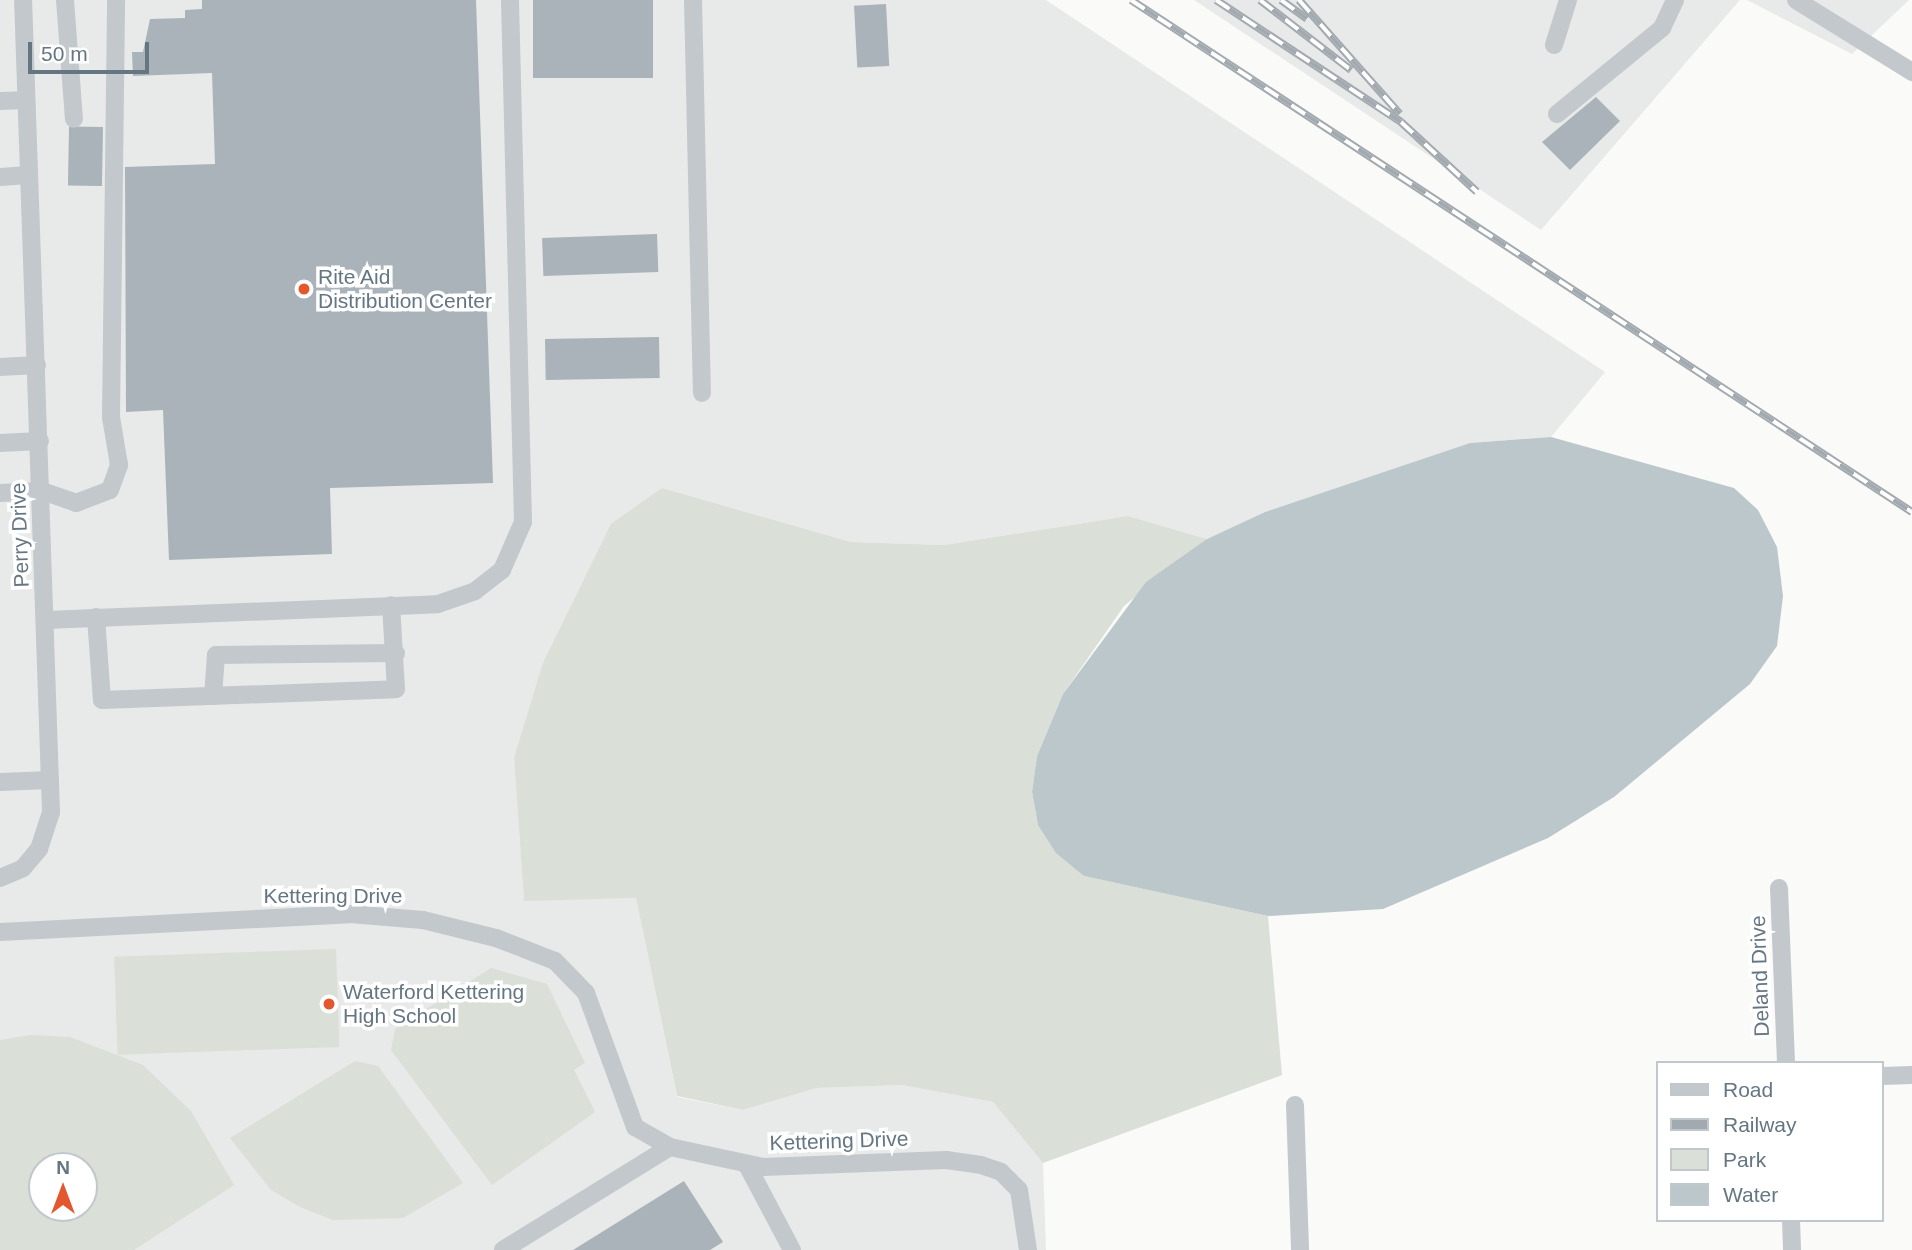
<!DOCTYPE html>
<style>
body{margin:0}
#map{position:relative;width:1912px;height:1250px;overflow:hidden;background:#fafaf8;font-family:Helvetica,sans-serif}
div>[style]{position:absolute}
.built>*{inset:0;background:#e8e9e9}
.green>*{inset:0;background:#dadfd7;transform-origin:0 0}
.water>*{inset:0;background:#bbc7cb}
.building>*{inset:0;background:#aab3b9;transform-origin:0 0}
.minor>*{height:18px;margin:-9px;padding:0 9px;transform-origin:9px;border-radius:9px;background:#c3c8cc}
.rail>*{height:8px;margin-top:-4px;transform-origin:0;background:repeating-linear-gradient(90deg,#fff 0 16px,#a2aab0 0 32px);box-sizing:border-box;border-block:2px solid #a2aab0}
.dots>*{width:19px;height:19px;translate:-50% -50%;box-sizing:border-box;border:4px solid #fff;border-radius:50%}
span{translate:-50% -50%;white-space:nowrap;text-align:center;line-height:1.15;-webkit-text-stroke:7px #fff;paint-order:stroke}
.poi-label{font-size:21px;color:#657683}
.left{translate:0 -50%;text-align:left}
.street-label{font-size:21px;color:#657683}
.legend{position:absolute;left:1656px;top:1061px;width:228px;height:161px;box-sizing:border-box;background:#fff;border:2px solid #c1c8cd;margin:0;padding:9px 12px;list-style:none;font-size:21px;color:#657683}
.legend li{display:flex;align-items:center;gap:14px;height:35px}
.legend b{width:35px;border:2px solid #c1c8cd}
.north{position:absolute;left:28px;top:1152px;width:70px;height:70px;box-sizing:border-box;background:#fff;border:2px solid #c1c8cd;border-radius:50%;rotate:0deg;font-size:19px;font-weight:700;line-height:28px;text-align:center;color:#657683}
.north::after{content:'';display:block;margin:auto;width:24px;height:32px;background:#e4572e;clip-path:polygon(50% 0,100% 100%,50% 72%,0 100%)}
.scale{position:absolute;left:28px;top:42px;width:121px;height:32px;box-sizing:border-box;border:4px solid #657683;border-top:0;padding-left:9px;font-size:21px;line-height:24px;white-space:nowrap;color:#657683;-webkit-text-stroke:5px #fff;paint-order:stroke}
</style>
<div id="map">
<div class="built">
<i style="clip-path:polygon(evenodd,0 0,1046px 0,1605px 372px,1551px 437px,1470px 443px,1265px 512px,1207px 539px,1128px 516px,944px 545px,851px 542px,662px 488px,514px 758px,524px 900px,636px 898px,677px 1097px,743px 1110px,815px 1088px,902px 1085px,993px 1102px,1043px 1163px,1046px 1250px,0 1250px,0 0,42px 1166px,84px 1166px,84px 1208px,42px 1208px,42px 1166px)"></i>
<i style="clip-path:polygon(1194px 0,1740px 0,1541px 230px)"></i>
<i style="clip-path:polygon(1747px 0,1909px 0,1852px 54px)"></i>
</div>
<div class="green">
<i style="clip-path:polygon(662px 488px,851px 542px,944px 545px,1128px 516px,1207px 539px,1124px 606px,1063px 694px,1037px 756px,1032px 792px,1038px 825px,1084px 876px,1268px 916px,1282px 1075px,1043px 1163px,993px 1102px,902px 1085px,816px 1088px,743px 1110px,677px 1096px,636px 898px,524px 901px,514px 758px,543px 663px,611px 524px)"></i>
<i style="left:336px;top:949px;width:98px;height:222px;rotate:88deg"></i>
<i style="clip-path:polygon(491px 968px,547px 984px,585px 1063px,574px 1070px,595px 1112px,492px 1185px,391px 1050px,395px 1029px)"></i>
<i style="clip-path:polygon(evenodd,30px 1035px,70px 1037px,143px 1065px,191px 1111px,234px 1185px,134px 1250px,0 1250px,0 1040px,30px 1035px,42px 1166px,84px 1166px,84px 1208px,42px 1208px,42px 1166px)"></i>
<i style="clip-path:polygon(355px 1061px,378px 1066px,463px 1183px,403px 1218px,333px 1220px,300px 1207px,271px 1190px,230px 1138px)"></i>
</div>
<div class="water">
<i style="clip-path:polygon(1551px 437px,1734px 488px,1758px 510px,1777px 547px,1783px 596px,1777px 646px,1750px 684px,1614px 797px,1548px 838px,1383px 909px,1268px 916px,1084px 876px,1056px 853px,1038px 825px,1032px 792px,1037px 756px,1063px 694px,1146px 582px,1207px 539px,1265px 512px,1470px 443px)"></i>
</div>
<div class="building">
<i style="clip-path:polygon(202px 0,476px 0,493px 483px,330px 488px,332px 554px,169px 560px,163px 410px,126px 412px,125px 167px,215px 164px,212px 73px,133px 76px,132px 52px,143px 52px,150px 19px,185px 18px,185px 10px,202px 9px)"></i>
<i style="left:533px;top:0;width:120px;height:78px"></i>
<i style="left:886px;top:4px;width:62px;height:32px;rotate:87deg"></i>
<i style="clip-path:polygon(1596px 97px,1620px 121px,1570px 170px,1542px 142px)"></i>
<i style="left:103px;top:127px;width:59px;height:34px;rotate:91deg"></i>
<i style="left:657px;top:234px;width:38px;height:115px;rotate:88deg"></i>
<i style="left:659px;top:337px;width:41px;height:114px;rotate:89deg"></i>
<i style="clip-path:polygon(684px 1181px,723px 1242px,710px 1250px,573px 1250px)"></i>
</div>
<div class="minor">
<i style="left:65px;top:0;width:119px;rotate:85.7deg"></i>
<i style="left:693px;top:0;width:393px;rotate:88.7deg"></i>
<i style="left:1796px;top:0;width:137px;rotate:31.8deg"></i>
<i style="left:1554px;top:45px;width:47px;rotate:-72.7deg"></i>
<i style="left:0;top:101px;width:25px;rotate:-2deg"></i>
<i style="left:1557px;top:114px;width:136px;rotate:-39.3deg"></i>
<i style="left:1662px;top:28px;width:31px;rotate:-65deg"></i>
<i style="left:0;top:177px;width:28px;rotate:-4deg"></i>
<i style="left:0;top:367px;width:37px;rotate:-3deg"></i>
<i style="left:0;top:443px;width:40px;rotate:-2.9deg"></i>
<i style="left:0;top:493px;width:42px;rotate:-2.7deg"></i>
<i style="left:42px;top:491px;width:36px;rotate:19deg"></i>
<i style="left:76px;top:503px;width:36px;rotate:-21deg"></i>
<i style="left:110px;top:490px;width:27px;rotate:-70deg"></i>
<i style="left:119px;top:465px;width:49px;rotate:-99.5deg"></i>
<i style="left:111px;top:417px;width:417px;rotate:-89.3deg"></i>
<i style="left:96px;top:617px;width:83px;rotate:85.9deg"></i>
<i style="left:102px;top:700px;width:294px;rotate:-2.1deg"></i>
<i style="left:396px;top:689px;width:84px;rotate:-93.4deg"></i>
<i style="left:46px;top:620px;width:392px;rotate:-2.3deg"></i>
<i style="left:438px;top:604px;width:39px;rotate:-19deg"></i>
<i style="left:475px;top:591px;width:34px;rotate:-38deg"></i>
<i style="left:502px;top:570px;width:52px;rotate:-66.4deg"></i>
<i style="left:523px;top:522px;width:522px;rotate:-91.43deg"></i>
<i style="left:213px;top:696px;width:41px;rotate:-85.8deg"></i>
<i style="left:216px;top:655px;width:180px;rotate:-0.6deg"></i>
<i style="left:0;top:782px;width:50px;rotate:-2.3deg"></i>
<i style="left:0;top:878px;width:25px;rotate:-23deg"></i>
<i style="left:23px;top:868px;width:25px;rotate:-50deg"></i>
<i style="left:39px;top:849px;width:39px;rotate:-72deg"></i>
<i style="left:51px;top:812px;width:812px;rotate:-91.97deg"></i>
<i style="left:1779px;top:888px;width:175px;rotate:87.7deg"></i>
<i style="left:0;top:932px;width:350px;rotate:-2.9deg"></i>
<i style="left:350px;top:914px;width:73px;rotate:4.7deg"></i>
<i style="left:423px;top:920px;width:75px;rotate:13.9deg"></i>
<i style="left:496px;top:938px;width:63px;rotate:21.3deg"></i>
<i style="left:555px;top:961px;width:45px;rotate:45.9deg"></i>
<i style="left:586px;top:993px;width:143px;rotate:69.9deg"></i>
<i style="left:635px;top:1127px;width:40px;rotate:29.7deg"></i>
<i style="left:670px;top:1147px;width:95px;rotate:12.1deg"></i>
<i style="left:763px;top:1167px;width:183px;rotate:-2.2deg"></i>
<i style="left:946px;top:1160px;width:35px;rotate:8deg"></i>
<i style="left:981px;top:1165px;width:21px;rotate:19deg"></i>
<i style="left:1001px;top:1172px;width:25px;rotate:45deg"></i>
<i style="left:1019px;top:1190px;width:61px;rotate:81.5deg"></i>
<i style="left:1882px;top:1076px;width:30px;rotate:-2deg"></i>
<i style="left:1295px;top:1105px;width:145px;rotate:88deg"></i>
<i style="left:747px;top:1165px;width:96px;rotate:62.1deg"></i>
<i style="left:1791px;top:1220px;width:30px;rotate:88deg"></i>
<i style="left:503px;top:1250px;width:196px;rotate:-31.7deg"></i>
</div>
<div class="rail">
<i style="left:1131px;top:0;width:934px;rotate:33.25deg"></i>
<i style="left:1216px;top:0;width:222px;rotate:33.4deg"></i>
<i style="left:1401px;top:122px;width:103px;rotate:42.6deg"></i>
<i style="left:1260px;top:0;width:115px;rotate:37.6deg"></i>
<i style="left:1281px;top:0;width:32px;rotate:36deg"></i>
<i style="left:1299px;top:0;width:152px;rotate:48.5deg"></i>
</div>
<div class="dots">
<i style="left:304px;top:289px;background:#e4572e"></i>
<i style="left:329px;top:1004px;background:#e4572e"></i>
</div>
<div class="poi-label">
<span class="left" style="left:318px;top:289px">Rite Aid<br>Distribution Center</span>
<span class="left" style="left:343px;top:1004px">Waterford Kettering<br>High School</span>
</div>
<div class="street-label">
<span style="left:20px;top:535px;rotate:-92deg">Perry Drive</span>
<span style="left:333px;top:896px">Kettering Drive</span>
<span style="left:1760px;top:976px;rotate:-92deg">Deland Drive</span>
<span style="left:839px;top:1141px;rotate:-2deg">Kettering Drive</span>
</div>
<ul class="legend">
<li><b style="height:9px;background:#c3c8cc"></b>Road</li>
<li><b style="height:9px;background:#a2aab0"></b>Railway</li>
<li><b style="height:19px;background:#dadfd7"></b>Park</li>
<li><b style="height:19px;background:#bbc7cb"></b>Water</li>
</ul>
<div class="north">N</div>
<div class="scale">50 m</div>
</div>
